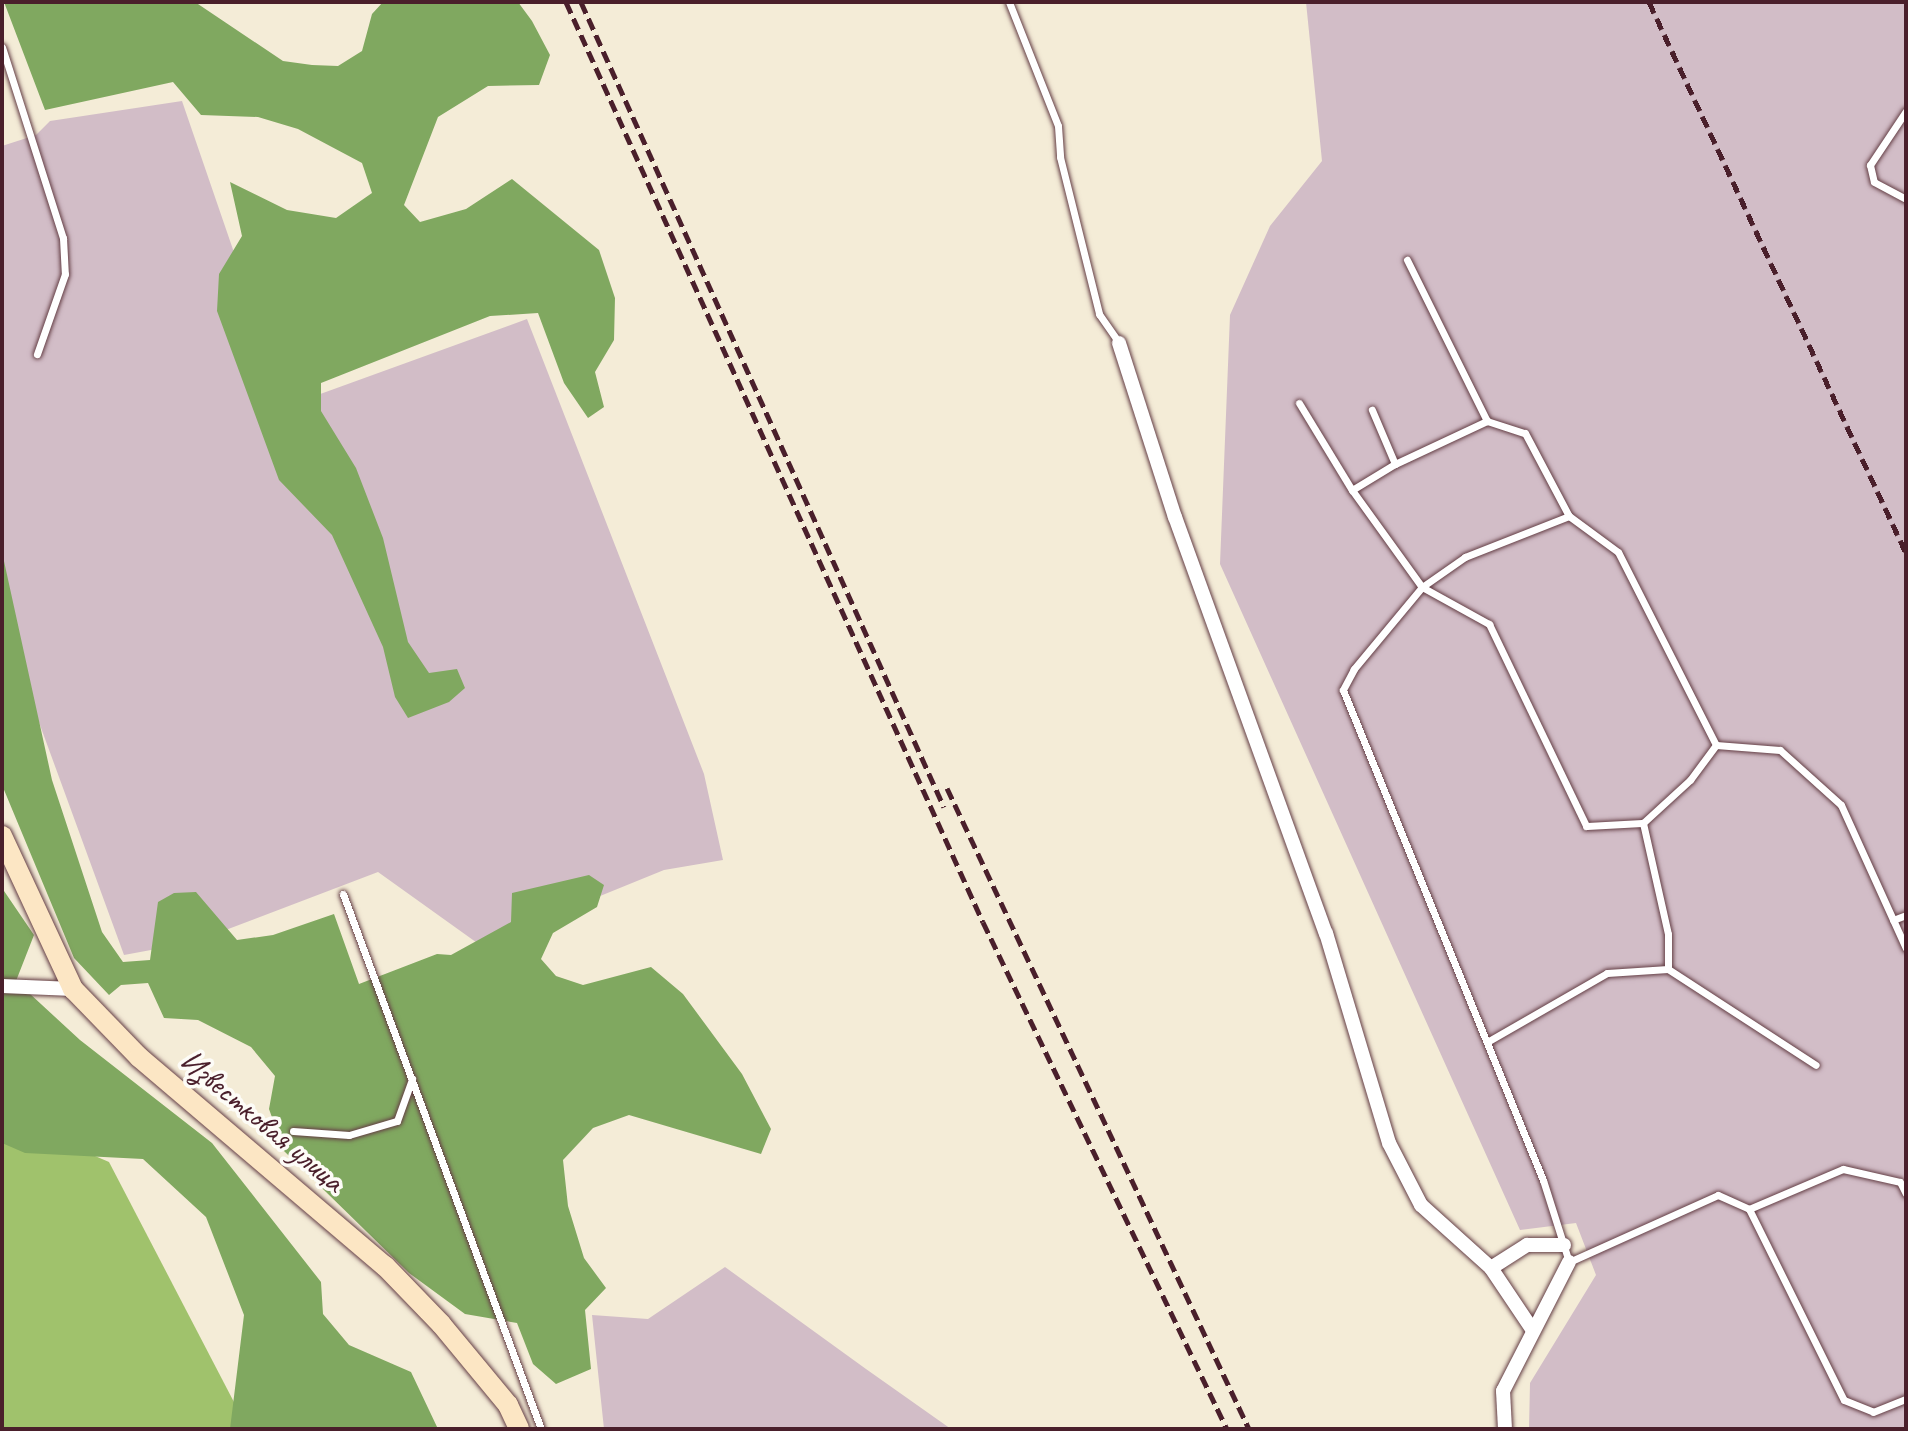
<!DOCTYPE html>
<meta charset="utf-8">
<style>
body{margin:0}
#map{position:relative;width:1908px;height:1431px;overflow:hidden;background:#f4ecd7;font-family:Caveat,sans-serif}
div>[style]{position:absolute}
.industrial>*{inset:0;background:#d2bdc7}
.green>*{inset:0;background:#a0c26c}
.forest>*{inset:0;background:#80a860}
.roads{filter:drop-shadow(0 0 2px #643e45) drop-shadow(0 0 2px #643e45)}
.lane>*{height:7px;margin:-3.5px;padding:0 3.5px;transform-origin:3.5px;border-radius:3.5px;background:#fff}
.street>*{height:14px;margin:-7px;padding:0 7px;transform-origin:7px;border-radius:7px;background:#fff}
.secondary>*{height:20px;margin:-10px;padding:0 10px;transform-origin:10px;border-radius:10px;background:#fce6c4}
.rail>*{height:5px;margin-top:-2.5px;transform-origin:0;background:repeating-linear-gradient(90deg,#4a1f2b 0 12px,transparent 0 18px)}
span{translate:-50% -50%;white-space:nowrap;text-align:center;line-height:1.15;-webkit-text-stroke:7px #fdfcf7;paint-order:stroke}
.street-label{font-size:32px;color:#4a1f2b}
.frame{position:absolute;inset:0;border:4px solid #4a1f2b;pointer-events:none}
</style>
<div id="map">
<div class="industrial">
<i style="clip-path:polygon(1306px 2px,1906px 2px,1906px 1429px,1529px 1429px,1530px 1383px,1596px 1275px,1576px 1223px,1520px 1230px,1220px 564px,1230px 315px,1270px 226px,1322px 161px)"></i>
<i style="clip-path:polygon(182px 101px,239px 267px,312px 397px,527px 319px,704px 774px,723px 860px,664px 870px,480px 945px,378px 872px,194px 942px,124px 955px,2px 621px,2px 146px,36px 135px,50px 121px)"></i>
<i style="clip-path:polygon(725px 1267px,866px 1369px,951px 1429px,604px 1429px,592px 1315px,648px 1319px)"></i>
</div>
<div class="green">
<i style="clip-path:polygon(2px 1116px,109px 1162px,248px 1429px,2px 1429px)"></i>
</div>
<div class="forest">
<i style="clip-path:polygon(4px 2px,195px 2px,283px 61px,312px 65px,338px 66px,362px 51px,372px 14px,383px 2px,518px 2px,532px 21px,550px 55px,539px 85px,488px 86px,438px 117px,404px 205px,420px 222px,466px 209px,512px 179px,599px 250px,615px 298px,614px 340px,595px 372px,604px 407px,588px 418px,564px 383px,538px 313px,490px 316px,321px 383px,321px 411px,356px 468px,383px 538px,408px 642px,429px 673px,457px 669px,465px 688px,449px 702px,408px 718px,395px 697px,383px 647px,332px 535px,279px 480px,217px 311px,219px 274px,242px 236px,230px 182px,287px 210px,336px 218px,372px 193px,362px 163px,298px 129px,258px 117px,201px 115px,173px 82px,45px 110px)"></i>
<i style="clip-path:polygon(2px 552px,52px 780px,102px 932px,123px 962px,150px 960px,158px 902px,174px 893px,196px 892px,237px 940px,273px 935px,334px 914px,359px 984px,437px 954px,451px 955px,511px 922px,512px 893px,589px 875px,604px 885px,597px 907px,553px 933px,541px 959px,556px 976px,583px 985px,651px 967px,683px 994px,742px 1074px,771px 1129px,761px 1154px,629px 1115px,593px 1128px,563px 1160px,568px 1206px,584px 1258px,606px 1288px,585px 1310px,591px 1369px,556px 1384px,533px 1364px,517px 1323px,465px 1314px,409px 1273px,284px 1151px,269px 1109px,275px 1076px,251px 1047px,198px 1020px,164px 1018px,148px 983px,121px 985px,109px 995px,74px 958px,2px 785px)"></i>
<i style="clip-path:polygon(2px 888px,34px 935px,16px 981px,80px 1040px,212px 1143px,321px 1282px,323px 1314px,349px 1345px,411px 1372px,438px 1429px,230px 1429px,244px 1315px,206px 1217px,143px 1159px,25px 1153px,2px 1143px)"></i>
</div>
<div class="roads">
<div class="lane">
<i style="left:1009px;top:2px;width:133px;rotate:68.4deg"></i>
<i style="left:1058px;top:126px;width:31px;rotate:86deg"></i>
<i style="left:1060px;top:157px;width:162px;rotate:76deg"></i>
<i style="left:1099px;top:314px;width:35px;rotate:55deg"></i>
<i style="left:2px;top:47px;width:201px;rotate:72.3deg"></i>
<i style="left:63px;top:238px;width:36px;rotate:87deg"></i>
<i style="left:65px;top:274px;width:85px;rotate:109.3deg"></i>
<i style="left:1906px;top:111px;width:65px;rotate:123.7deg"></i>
<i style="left:1870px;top:165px;width:17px;rotate:77deg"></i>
<i style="left:1874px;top:182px;width:36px;rotate:28deg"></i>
<i style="left:1299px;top:403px;width:102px;rotate:58.7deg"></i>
<i style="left:1352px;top:490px;width:120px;rotate:54.2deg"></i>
<i style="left:1422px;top:587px;width:77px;rotate:28.9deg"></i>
<i style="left:1489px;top:624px;width:224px;rotate:64.3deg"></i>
<i style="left:1586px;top:826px;width:57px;rotate:-3deg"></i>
<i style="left:1487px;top:421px;width:40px;rotate:18deg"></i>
<i style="left:1525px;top:433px;width:94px;rotate:62.1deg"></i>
<i style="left:1395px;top:464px;width:102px;rotate:-25.1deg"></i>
<i style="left:1487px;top:421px;width:180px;rotate:-116.4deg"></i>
<i style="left:1352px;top:490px;width:50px;rotate:-31.2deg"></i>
<i style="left:1395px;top:464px;width:59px;rotate:-113.1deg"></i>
<i style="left:1716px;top:745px;width:64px;rotate:4.5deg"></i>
<i style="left:1780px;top:750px;width:82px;rotate:42deg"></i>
<i style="left:1841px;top:805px;width:157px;rotate:65.6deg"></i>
<i style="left:343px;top:894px;width:570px;rotate:69.69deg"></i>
<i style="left:1893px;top:920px;width:14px;rotate:-21deg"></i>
<i style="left:1668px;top:969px;width:35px;rotate:-90deg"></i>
<i style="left:1668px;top:934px;width:114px;rotate:-102.7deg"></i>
<i style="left:1643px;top:823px;width:64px;rotate:-42.5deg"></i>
<i style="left:1690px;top:780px;width:44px;rotate:-53.4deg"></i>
<i style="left:1716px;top:745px;width:216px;rotate:-116.9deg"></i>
<i style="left:1618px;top:552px;width:61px;rotate:-143.7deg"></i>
<i style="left:1569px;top:516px;width:112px;rotate:158.5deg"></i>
<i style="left:1465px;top:557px;width:52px;rotate:145.1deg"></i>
<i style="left:1422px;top:587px;width:107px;rotate:129.7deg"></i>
<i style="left:1354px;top:669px;width:24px;rotate:118deg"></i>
<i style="left:1343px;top:690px;width:529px;rotate:67.8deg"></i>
<i style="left:1543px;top:1180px;width:86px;rotate:72.4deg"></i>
<i style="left:1569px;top:1262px;width:163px;rotate:-24.2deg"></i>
<i style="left:1718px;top:1195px;width:34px;rotate:24deg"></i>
<i style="left:1749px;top:1209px;width:213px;rotate:63.6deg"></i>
<i style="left:1844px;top:1400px;width:31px;rotate:22deg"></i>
<i style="left:1873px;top:1412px;width:35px;rotate:-22deg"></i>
<i style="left:1487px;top:1042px;width:138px;rotate:-29.9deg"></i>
<i style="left:1607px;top:973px;width:61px;rotate:-3.8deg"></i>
<i style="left:1668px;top:969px;width:176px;rotate:33deg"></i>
<i style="left:293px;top:1131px;width:56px;rotate:4.1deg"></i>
<i style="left:349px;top:1135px;width:50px;rotate:-16.3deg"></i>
<i style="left:397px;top:1121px;width:45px;rotate:-70.3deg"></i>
<i style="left:1749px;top:1209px;width:102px;rotate:-23.1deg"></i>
<i style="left:1843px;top:1169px;width:58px;rotate:12.8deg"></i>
<i style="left:1900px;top:1182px;width:13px;rotate:63deg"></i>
</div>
<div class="street">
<i style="left:1119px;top:343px;width:183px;rotate:72.2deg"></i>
<i style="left:1175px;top:517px;width:443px;rotate:70.1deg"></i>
<i style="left:1326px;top:933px;width:219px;rotate:73.3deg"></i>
<i style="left:1389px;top:1143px;width:70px;rotate:62.7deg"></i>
<i style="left:1421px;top:1205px;width:94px;rotate:42deg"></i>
<i style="left:1491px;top:1268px;width:73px;rotate:56.1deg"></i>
<i style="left:2px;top:986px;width:71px;rotate:2.4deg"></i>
<i style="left:1491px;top:1268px;width:43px;rotate:-32.6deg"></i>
<i style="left:1527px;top:1245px;width:37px"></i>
<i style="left:1505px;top:1429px;width:38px;rotate:-93deg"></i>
<i style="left:1503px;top:1391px;width:145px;rotate:-62.9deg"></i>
</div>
<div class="secondary">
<i style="left:2px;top:836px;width:169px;rotate:65.1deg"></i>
<i style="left:73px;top:989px;width:95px;rotate:45.9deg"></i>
<i style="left:139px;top:1057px;width:323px;rotate:40.4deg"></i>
<i style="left:385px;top:1266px;width:81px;rotate:46deg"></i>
<i style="left:441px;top:1324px;width:105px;rotate:50.4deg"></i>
<i style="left:508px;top:1405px;width:26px;rotate:65deg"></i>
</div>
</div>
<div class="rail">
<i style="left:566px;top:2px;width:1010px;rotate:65.62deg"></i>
<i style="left:983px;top:922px;width:563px;rotate:64.3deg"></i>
<i style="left:581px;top:2px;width:883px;rotate:65.73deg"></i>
<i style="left:1649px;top:2px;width:608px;rotate:64.99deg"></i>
<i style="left:947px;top:788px;width:709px;rotate:64.77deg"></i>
</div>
<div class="street-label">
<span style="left:262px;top:1121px;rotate:40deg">Известковая улица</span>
</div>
<div class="frame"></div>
</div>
